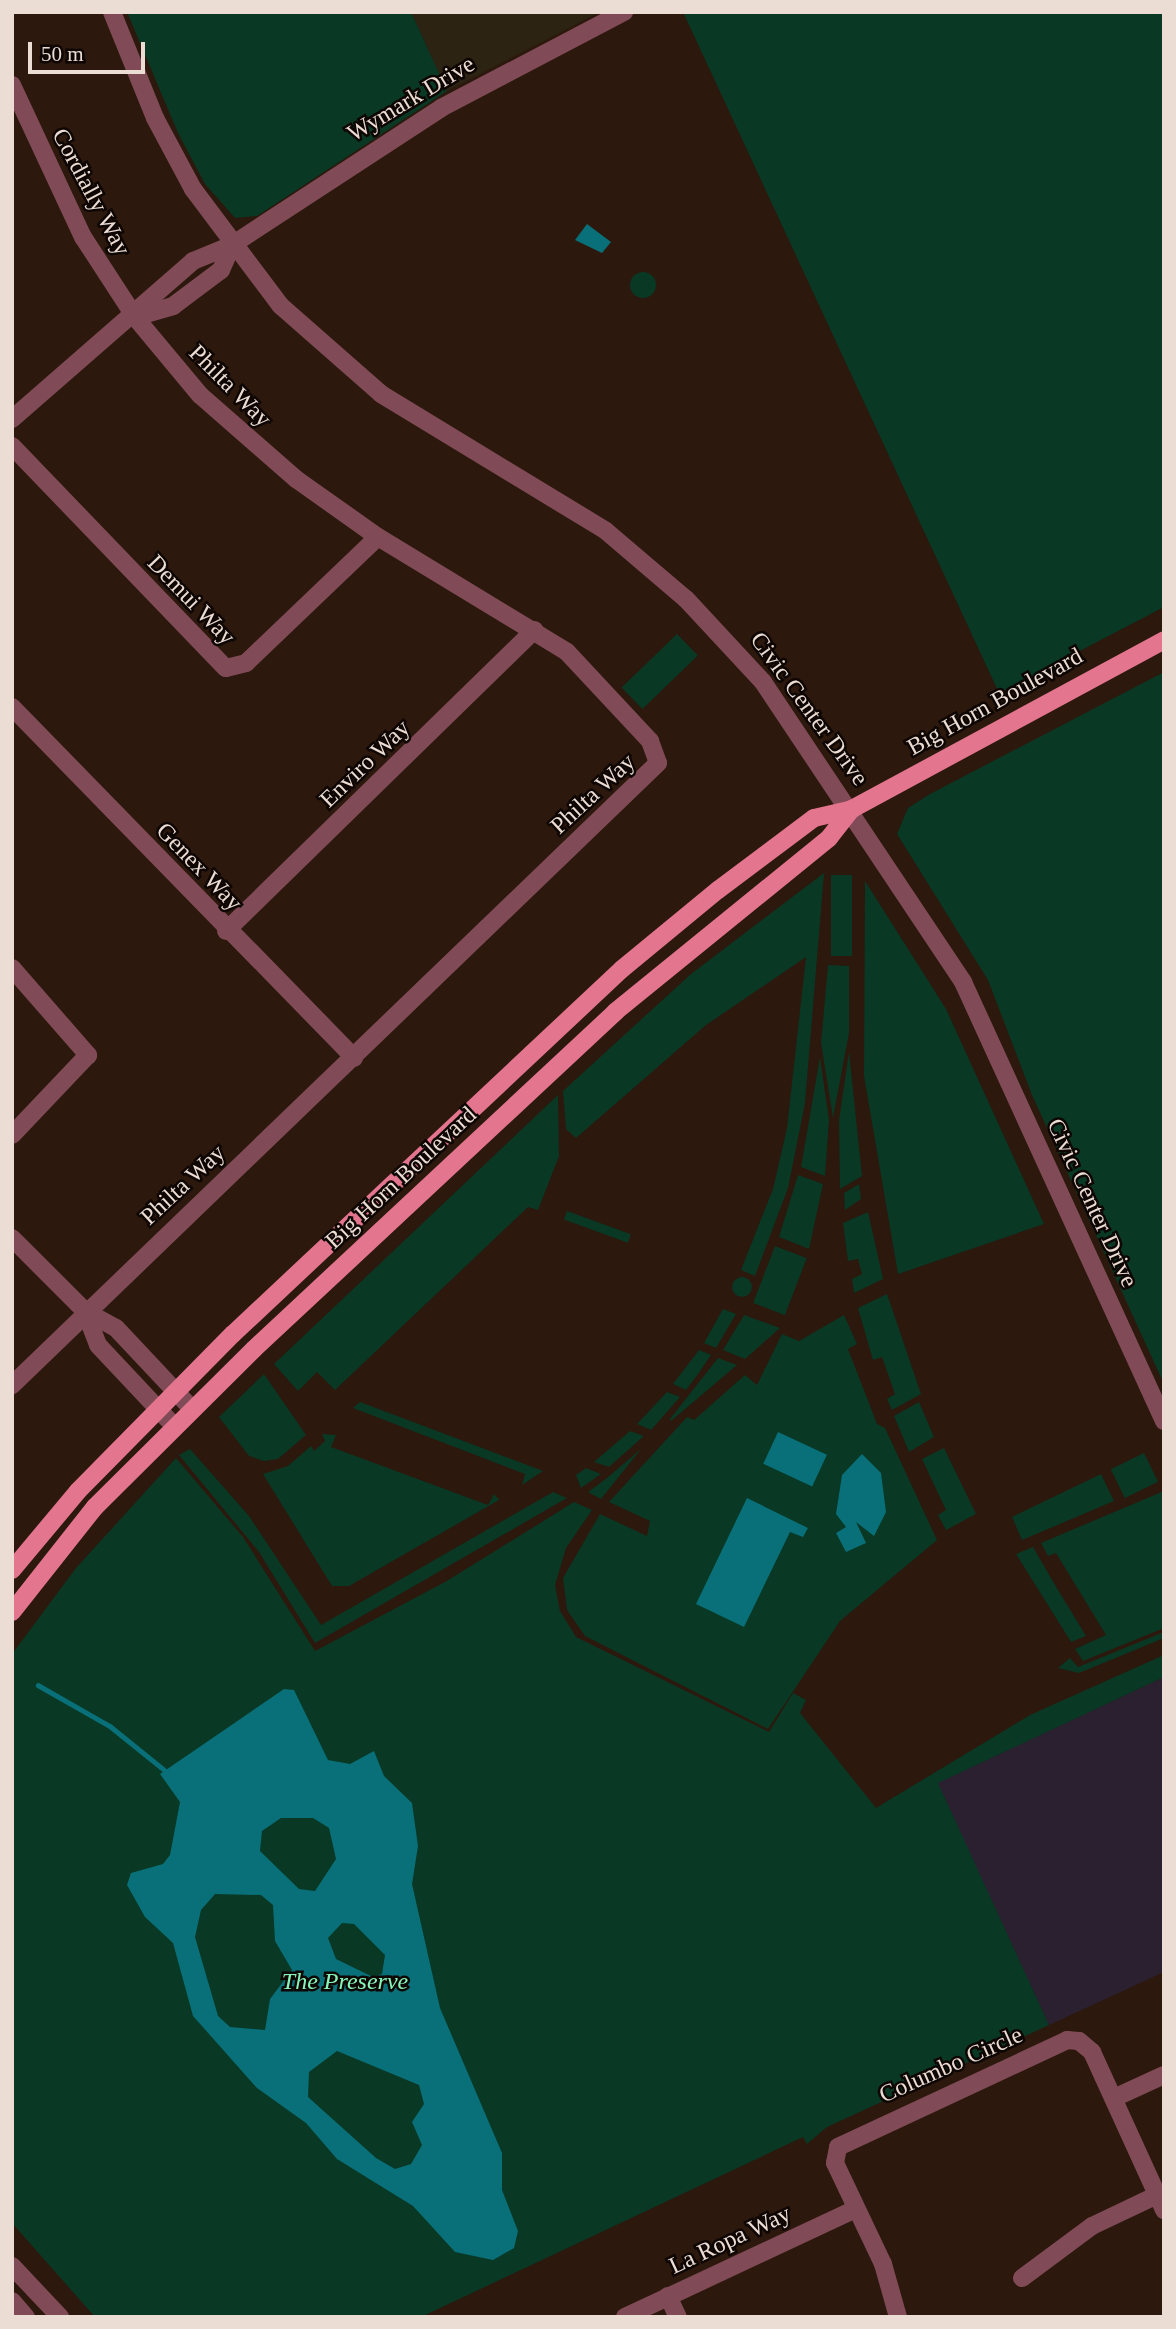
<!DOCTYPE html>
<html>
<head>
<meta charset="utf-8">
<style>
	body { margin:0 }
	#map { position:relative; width:1176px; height:2329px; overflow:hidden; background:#2c180c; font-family:"Times New Roman",serif }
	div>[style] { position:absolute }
	.industrial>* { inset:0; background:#2a202f }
	.medical>* { inset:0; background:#2c2313 }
	.green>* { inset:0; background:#093824; transform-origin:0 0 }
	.round { border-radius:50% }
	.water>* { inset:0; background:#096f78; transform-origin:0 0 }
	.stream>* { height:4.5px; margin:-2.25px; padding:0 2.25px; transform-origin:2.25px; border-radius:2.25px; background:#096f78 }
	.minor>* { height:18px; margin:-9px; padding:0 9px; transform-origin:9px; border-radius:9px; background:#804b56 }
	.major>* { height:18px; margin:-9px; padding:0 9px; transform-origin:9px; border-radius:9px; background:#e4758f }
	span { translate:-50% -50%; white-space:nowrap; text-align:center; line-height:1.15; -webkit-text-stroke:5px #0e0603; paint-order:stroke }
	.street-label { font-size:24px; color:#ebdcd4 }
	.park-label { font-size:24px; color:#86f7bc; font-style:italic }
	.frame { position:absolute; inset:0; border:14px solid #ebdcd4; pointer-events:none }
	.scale { position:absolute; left:28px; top:42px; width:117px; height:32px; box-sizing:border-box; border:4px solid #ebdcd4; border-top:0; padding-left:9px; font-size:21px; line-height:24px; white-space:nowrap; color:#ebdcd4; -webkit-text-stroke:5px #0e0603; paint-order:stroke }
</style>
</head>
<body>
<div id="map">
	<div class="industrial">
		<div style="clip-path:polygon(1164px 1677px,1164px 1972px,1049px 2025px,937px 1783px)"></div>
	</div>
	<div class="medical">
		<div style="clip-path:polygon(411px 12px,600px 12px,447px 91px)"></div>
	</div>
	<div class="green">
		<div style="clip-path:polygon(127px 12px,411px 12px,447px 91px,257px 216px,235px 218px,205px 184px,178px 133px)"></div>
		<div style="clip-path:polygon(683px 12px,1164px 12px,1164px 607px,999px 693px)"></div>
		<div class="round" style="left:630px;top:272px;width:26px;height:26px"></div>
		<div style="left:677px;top:634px;width:30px;height:77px;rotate:46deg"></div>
		<div style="clip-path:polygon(1164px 672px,1164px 1384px,1032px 1095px,988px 980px,897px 834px,908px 808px,930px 794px)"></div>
		<div style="clip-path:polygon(824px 873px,805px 1103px,788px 1188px,755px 1276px,741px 1270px,773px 1189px,787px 1128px,806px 957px,706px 1025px,576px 1138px,566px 1129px,563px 1091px,691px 974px)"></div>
		<div style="left:831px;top:875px;width:21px;height:81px"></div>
		<div style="clip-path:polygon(865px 881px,946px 1009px,1044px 1224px,898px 1274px,864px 1076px)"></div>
		<div style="clip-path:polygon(828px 965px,849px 966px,849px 1033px,833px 1118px,821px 1043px)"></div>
		<div style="clip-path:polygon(849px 1052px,862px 1176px,840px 1189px,839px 1120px)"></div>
		<div style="clip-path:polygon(820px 1057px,829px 1120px,825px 1176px,801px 1167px)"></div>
		<div style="clip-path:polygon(558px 1095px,559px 1156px,538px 1210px,528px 1207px,335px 1390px,317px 1372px,298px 1391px,274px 1364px)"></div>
		<div style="clip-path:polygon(798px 1175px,823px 1184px,809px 1249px,779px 1237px)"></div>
		<div style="clip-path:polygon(859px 1184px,861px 1199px,845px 1210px,844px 1193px)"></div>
		<div style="left:567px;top:1211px;width:68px;height:9px;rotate:20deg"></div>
		<div style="clip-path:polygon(868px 1212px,883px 1279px,854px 1293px,852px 1279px,862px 1274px,858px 1259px,848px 1261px,843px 1223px)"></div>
		<div style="left:775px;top:1246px;width:34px;height:61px;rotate:21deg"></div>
		<div class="round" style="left:732px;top:1277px;width:20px;height:20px"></div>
		<div style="clip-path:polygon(887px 1294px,921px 1394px,892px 1410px,887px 1399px,895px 1394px,882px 1357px,873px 1360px,858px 1308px)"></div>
		<div style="clip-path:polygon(723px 1309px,736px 1314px,716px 1348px,704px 1343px)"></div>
		<div style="clip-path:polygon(744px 1315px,780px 1328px,745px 1359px,723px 1350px)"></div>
		<div style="clip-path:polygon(844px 1315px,857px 1344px,848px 1349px,877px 1424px,885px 1428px,937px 1540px,840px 1621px,768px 1729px,585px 1636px,567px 1610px,563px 1578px,600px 1514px,647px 1536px,650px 1521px,609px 1502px,687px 1417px,694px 1420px,745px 1375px,757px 1385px,782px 1334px,799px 1341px)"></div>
		<div style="clip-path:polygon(699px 1350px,711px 1355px,698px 1374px,686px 1390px,673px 1384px)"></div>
		<div style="clip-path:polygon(718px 1358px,737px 1365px,671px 1421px,670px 1419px)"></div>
		<div style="clip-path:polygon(264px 1374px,306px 1435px,278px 1459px,264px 1461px,249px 1456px,219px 1417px)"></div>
		<div style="clip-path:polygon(667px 1392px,680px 1397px,651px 1430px,637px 1424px)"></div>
		<div style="clip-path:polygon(360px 1402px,543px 1471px,522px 1485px,525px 1474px,353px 1408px)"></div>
		<div style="clip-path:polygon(919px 1402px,934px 1437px,909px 1452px,894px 1416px)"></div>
		<div style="clip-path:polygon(630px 1431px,644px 1436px,609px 1467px,594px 1462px)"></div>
		<div style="clip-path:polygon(322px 1434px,336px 1435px,331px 1447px,488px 1505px,494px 1494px,499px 1500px,349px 1586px,332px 1586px,263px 1474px,288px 1466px,311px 1446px,314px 1451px,325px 1441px)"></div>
		<div style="clip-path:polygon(944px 1448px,976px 1514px,946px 1530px,938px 1515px,946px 1510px,922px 1459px)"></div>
		<div style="clip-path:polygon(190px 1449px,249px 1516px,321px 1625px,553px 1492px,567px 1498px,315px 1643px,259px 1552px,179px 1455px)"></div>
		<div style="clip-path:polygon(641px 1449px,601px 1499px,588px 1492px,607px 1478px)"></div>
		<div style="left:1144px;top:1453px;width:32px;height:37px;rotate:64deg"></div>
		<div style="clip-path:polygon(176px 1458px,243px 1537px,315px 1651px,445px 1582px,574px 1502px,592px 1510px,566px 1548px,555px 1585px,560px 1611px,576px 1637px,769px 1732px,793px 1693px,806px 1700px,800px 1713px,876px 1808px,1030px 1715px,1164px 1655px,1164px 1677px,938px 1783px,1049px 2025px,827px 2127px,807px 2144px,803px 2137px,421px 2317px,95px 2317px,12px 2223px,12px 1654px,76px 1568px)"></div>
		<div style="clip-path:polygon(586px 1468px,601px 1474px,581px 1488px,576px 1475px)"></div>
		<div style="clip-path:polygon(1101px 1474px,1114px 1501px,1022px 1540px,1012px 1517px)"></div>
		<div style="clip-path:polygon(1164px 1491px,1164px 1628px,1083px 1661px,1075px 1649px,1106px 1635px,1056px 1553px,1048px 1556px,1041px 1543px)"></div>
		<div style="clip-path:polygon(1033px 1547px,1055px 1585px,1086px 1636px,1071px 1642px,1016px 1554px)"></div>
		<div style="clip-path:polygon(1164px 1632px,1164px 1638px,1079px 1673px,1058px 1668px,1070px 1658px,1078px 1667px)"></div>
	</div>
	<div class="water">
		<div style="clip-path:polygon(587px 224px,611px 242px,602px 253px,575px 240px)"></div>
		<div style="left:778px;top:1432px;width:54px;height:35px;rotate:25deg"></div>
		<div style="clip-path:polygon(862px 1454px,881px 1473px,886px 1512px,874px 1536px,856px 1522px,866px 1543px,846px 1552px,836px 1533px,846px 1527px,836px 1514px,842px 1475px)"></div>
		<div style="clip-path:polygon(747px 1498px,808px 1528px,803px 1537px,790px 1532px,744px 1627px,696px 1604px)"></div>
		<div style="clip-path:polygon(evenodd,284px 1689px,294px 1690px,328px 1760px,350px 1764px,374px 1751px,384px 1776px,412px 1803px,418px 1846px,412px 1884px,440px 2008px,502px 2153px,502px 2190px,518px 2231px,514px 2248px,493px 2260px,455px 2252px,413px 2206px,337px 2159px,306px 2123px,257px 2088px,193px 2016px,173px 1943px,145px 1917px,127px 1885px,131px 1873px,163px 1864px,170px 1855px,180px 1802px,160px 1774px,284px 1689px,281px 1818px,313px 1818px,329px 1828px,336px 1859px,315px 1891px,299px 1889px,260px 1851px,262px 1831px,281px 1818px,284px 1689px,215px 1894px,261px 1895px,273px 1905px,275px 1941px,292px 1970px,270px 1999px,265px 2030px,230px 2027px,218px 2016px,195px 1937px,201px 1910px,215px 1894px,284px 1689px,342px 1923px,354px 1924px,385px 1955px,382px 1974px,373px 1977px,336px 1959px,328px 1938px,342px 1923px,284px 1689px,337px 2051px,419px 2085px,424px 2104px,412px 2122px,422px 2145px,411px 2164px,395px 2169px,376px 2158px,308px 2097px,309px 2072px,337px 2051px)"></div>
	</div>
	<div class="stream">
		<div style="left:38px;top:1685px;width:83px;rotate:29.7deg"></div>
		<div style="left:110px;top:1726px;width:73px;rotate:38.9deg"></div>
	</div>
	<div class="minor">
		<div style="left:112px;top:12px;width:114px;rotate:67.9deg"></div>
		<div style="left:155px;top:118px;width:81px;rotate:61.8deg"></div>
		<div style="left:193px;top:189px;width:146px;rotate:53.1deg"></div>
		<div style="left:281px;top:306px;width:133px;rotate:41.3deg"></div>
		<div style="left:381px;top:394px;width:263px;rotate:31.3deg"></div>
		<div style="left:606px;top:531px;width:105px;rotate:40.4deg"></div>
		<div style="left:686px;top:599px;width:113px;rotate:47.1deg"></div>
		<div style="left:763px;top:682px;width:361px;rotate:56.3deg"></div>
		<div style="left:963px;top:982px;width:483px;rotate:65.4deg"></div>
		<div style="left:12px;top:85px;width:168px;rotate:65deg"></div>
		<div style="left:83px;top:237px;width:95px;rotate:57deg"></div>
		<div style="left:135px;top:317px;width:102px;rotate:50.2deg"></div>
		<div style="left:200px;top:395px;width:128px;rotate:41.2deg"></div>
		<div style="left:296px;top:479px;width:100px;rotate:35.3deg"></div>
		<div style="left:378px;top:537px;width:221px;rotate:31.3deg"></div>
		<div style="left:567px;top:652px;width:122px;rotate:47deg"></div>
		<div style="left:650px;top:741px;width:23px;rotate:70deg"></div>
		<div style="left:658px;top:763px;width:897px;rotate:136.08deg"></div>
		<div style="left:135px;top:317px;width:40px;rotate:-16deg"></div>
		<div style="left:173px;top:306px;width:60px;rotate:-36.9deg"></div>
		<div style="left:221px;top:270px;width:27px;rotate:-66deg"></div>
		<div style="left:12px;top:419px;width:240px;rotate:-41.1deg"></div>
		<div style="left:193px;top:261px;width:42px;rotate:-22.3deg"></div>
		<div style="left:232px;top:245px;width:250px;rotate:-33.2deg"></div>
		<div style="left:441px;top:108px;width:207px;rotate:-27.7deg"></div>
		<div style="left:12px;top:446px;width:308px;rotate:46.1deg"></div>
		<div style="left:226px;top:668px;width:21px;rotate:-14deg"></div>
		<div style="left:246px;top:663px;width:182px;rotate:-43.7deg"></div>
		<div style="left:12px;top:707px;width:490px;rotate:45.7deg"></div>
		<div style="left:226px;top:931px;width:431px;rotate:-44.3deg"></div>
		<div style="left:12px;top:968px;width:116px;rotate:48.9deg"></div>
		<div style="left:88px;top:1055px;width:110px;rotate:133.5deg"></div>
		<div style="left:12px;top:1238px;width:103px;rotate:45deg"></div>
		<div style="left:85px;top:1311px;width:35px;rotate:29deg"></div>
		<div style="left:116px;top:1328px;width:111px;rotate:46.8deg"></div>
		<div style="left:85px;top:1311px;width:36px;rotate:69deg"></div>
		<div style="left:98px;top:1345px;width:111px;rotate:46.8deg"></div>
		<div style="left:1114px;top:2098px;width:55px;rotate:-24.7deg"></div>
		<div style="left:12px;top:2266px;width:70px;rotate:46.7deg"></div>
		<div style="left:1022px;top:2278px;width:87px;rotate:-36.6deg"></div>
		<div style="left:1092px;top:2226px;width:72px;rotate:-25.5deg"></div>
		<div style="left:668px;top:2296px;width:23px;rotate:65deg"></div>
		<div style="left:12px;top:2301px;width:21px;rotate:49deg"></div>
		<div style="left:625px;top:2317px;width:255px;rotate:-25.1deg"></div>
		<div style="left:898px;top:2317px;width:55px;rotate:-105.8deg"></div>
		<div style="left:883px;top:2264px;width:112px;rotate:-115.4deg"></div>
		<div style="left:835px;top:2163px;width:16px;rotate:-79deg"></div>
		<div style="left:838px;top:2147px;width:253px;rotate:-25deg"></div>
		<div style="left:1067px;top:2040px;width:12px;rotate:5deg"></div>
		<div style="left:1079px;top:2041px;width:17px;rotate:40deg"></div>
		<div style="left:1092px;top:2052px;width:174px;rotate:65.5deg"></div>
	</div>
	<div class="major">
		<div style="left:12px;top:1570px;width:103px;rotate:-50.1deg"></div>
		<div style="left:78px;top:1491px;width:221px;rotate:-45.4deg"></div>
		<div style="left:233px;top:1334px;width:533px;rotate:-43.18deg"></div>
		<div style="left:622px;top:969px;width:124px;rotate:-39.5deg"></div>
		<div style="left:718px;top:890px;width:120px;rotate:-36.9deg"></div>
		<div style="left:814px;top:818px;width:39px;rotate:-13deg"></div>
		<div style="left:852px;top:809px;width:355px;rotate:-28.4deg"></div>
		<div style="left:12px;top:1612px;width:134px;rotate:-51.7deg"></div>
		<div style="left:95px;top:1507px;width:224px;rotate:-44.8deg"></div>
		<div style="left:254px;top:1349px;width:494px;rotate:-43deg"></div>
		<div style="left:615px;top:1012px;width:276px;rotate:-39.1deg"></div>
		<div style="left:829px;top:838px;width:37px;rotate:-52deg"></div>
	</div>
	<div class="street-label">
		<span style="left:411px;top:99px;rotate:-31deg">Wymark Drive</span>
		<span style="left:91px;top:192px;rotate:62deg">Cordially Way</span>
		<span style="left:230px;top:386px;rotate:45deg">Philta Way</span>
		<span style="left:191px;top:600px;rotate:46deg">Demui Way</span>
		<span style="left:995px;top:702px;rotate:-29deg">Big Horn Boulevard</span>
		<span style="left:809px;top:709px;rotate:54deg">Civic Center Drive</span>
		<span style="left:365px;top:764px;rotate:-44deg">Enviro Way</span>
		<span style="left:593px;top:794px;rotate:-43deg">Philta Way</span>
		<span style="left:199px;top:867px;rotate:46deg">Genex Way</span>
		<span style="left:401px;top:1178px;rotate:-43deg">Big Horn Boulevard</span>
		<span style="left:183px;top:1185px;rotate:-43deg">Philta Way</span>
		<span style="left:1092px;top:1203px;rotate:65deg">Civic Center Drive</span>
		<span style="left:951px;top:2065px;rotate:-24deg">Columbo Circle</span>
		<span style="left:730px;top:2240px;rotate:-25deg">La Ropa Way</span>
	</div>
	<div class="park-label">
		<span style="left:345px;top:1982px">The Preserve</span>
	</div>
	<div class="frame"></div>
	<div class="scale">50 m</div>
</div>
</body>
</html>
